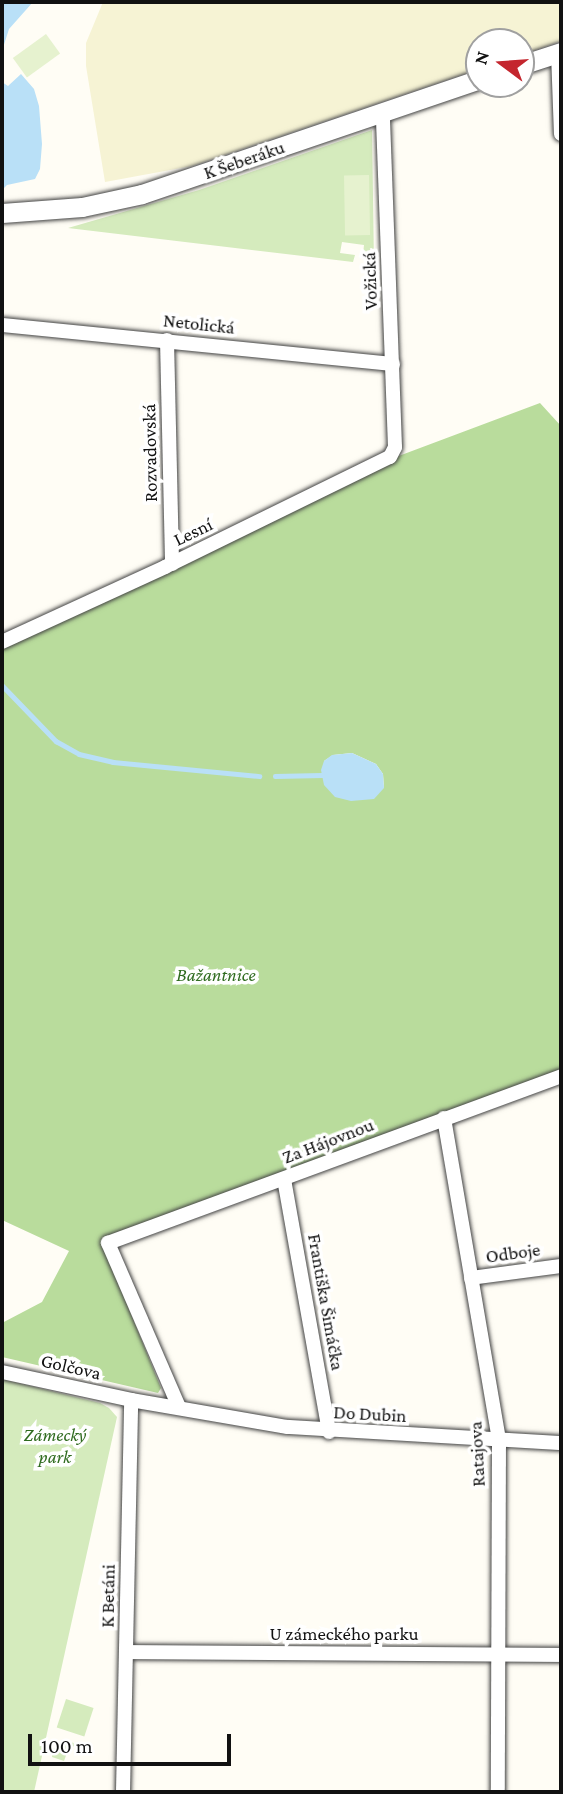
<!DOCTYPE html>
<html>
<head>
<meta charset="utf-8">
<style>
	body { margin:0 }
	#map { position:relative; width:563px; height:1794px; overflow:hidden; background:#fffdf5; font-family:"Crimson Pro",serif }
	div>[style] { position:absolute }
	.farmland>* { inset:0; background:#f6f3d4 }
	.green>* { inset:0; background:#d5ebbd; transform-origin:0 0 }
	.forest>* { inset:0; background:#b9dc9c }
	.pitch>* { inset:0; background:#e6f2cf; transform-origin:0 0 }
	.water>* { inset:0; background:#b9e0f7 }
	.stream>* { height:4.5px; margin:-2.25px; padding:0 2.25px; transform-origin:2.25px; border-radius:2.25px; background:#b9e0f7 }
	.roads { filter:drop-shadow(0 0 2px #444) drop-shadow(0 0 2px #444) }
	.minor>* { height:14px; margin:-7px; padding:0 7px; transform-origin:7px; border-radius:7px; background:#fff }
	.tertiary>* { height:19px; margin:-9.5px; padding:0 9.5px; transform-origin:9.5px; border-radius:9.5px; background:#fff }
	span { translate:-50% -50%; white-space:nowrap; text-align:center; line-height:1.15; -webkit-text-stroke:7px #fff; paint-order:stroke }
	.street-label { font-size:19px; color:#111 }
	.park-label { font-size:19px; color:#2f6b1f; font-style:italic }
	.frame { position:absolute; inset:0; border:4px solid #111; pointer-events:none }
	.north { position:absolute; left:465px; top:28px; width:70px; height:70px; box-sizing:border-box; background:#fff; border:2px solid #a0a0a0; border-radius:50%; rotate:286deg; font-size:19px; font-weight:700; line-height:28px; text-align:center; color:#111 }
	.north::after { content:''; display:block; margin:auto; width:24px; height:32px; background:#c4262e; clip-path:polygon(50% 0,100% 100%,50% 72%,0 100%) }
	.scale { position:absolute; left:28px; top:1734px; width:203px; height:32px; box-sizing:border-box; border:4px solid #111; border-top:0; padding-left:9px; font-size:21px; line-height:24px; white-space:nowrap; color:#111; -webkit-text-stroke:5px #fff; paint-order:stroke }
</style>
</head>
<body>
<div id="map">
	<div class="farmland">
		<div style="clip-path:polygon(103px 2px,561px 2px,561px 41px,521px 55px,521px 42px,479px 42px,479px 69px,192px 166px,105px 182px,86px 66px,86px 43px)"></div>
	</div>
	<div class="green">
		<div style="clip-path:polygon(372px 130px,374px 264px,363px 255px,364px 245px,342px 242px,340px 253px,355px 255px,353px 262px,68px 228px,199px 190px)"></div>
		<div style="clip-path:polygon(2px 1379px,100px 1403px,109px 1408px,117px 1417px,34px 1792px,2px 1792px)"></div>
		<div style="left:66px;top:1699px;width:29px;height:30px;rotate:18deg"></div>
		<div style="clip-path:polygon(67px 1741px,77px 1744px,68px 1750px,64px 1761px,52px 1757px,53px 1748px,61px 1749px)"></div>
	</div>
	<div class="forest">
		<div style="clip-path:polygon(evenodd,540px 403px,561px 426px,561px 1076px,103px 1245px,161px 1388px,158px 1393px,2px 1357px,2px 1323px,42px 1302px,69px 1251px,2px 1220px,2px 642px,388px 460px,540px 403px,352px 753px,376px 764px,383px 774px,384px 788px,324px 761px,333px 755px,352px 753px)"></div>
	</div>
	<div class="pitch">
		<div style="left:46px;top:34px;width:24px;height:41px;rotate:54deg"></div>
		<div style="left:369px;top:175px;width:60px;height:25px;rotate:89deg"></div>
	</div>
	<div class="water">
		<div style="clip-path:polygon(2px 2px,33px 2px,9px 29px,2px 51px)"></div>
		<div style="clip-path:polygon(21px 74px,34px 89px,39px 106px,42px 144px,40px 169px,35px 179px,7px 185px,2px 190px,2px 82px,8px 86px)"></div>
		<div style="clip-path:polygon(352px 753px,376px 764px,383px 774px,384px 788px,374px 799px,351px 801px,335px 797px,324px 785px,321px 770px,324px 761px,332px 755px)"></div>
	</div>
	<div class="stream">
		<div style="left:2px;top:685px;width:78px;rotate:46deg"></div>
		<div style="left:56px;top:741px;width:26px;rotate:29deg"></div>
		<div style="left:79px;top:754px;width:35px;rotate:13deg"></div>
		<div style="left:113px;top:762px;width:147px;rotate:5.5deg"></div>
		<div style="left:275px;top:776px;width:47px;rotate:-1.2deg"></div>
	</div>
	<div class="roads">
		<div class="minor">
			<div style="left:558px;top:53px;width:81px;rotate:87.9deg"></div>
			<div style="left:2px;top:325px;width:393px;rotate:5.7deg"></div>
			<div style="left:167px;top:340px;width:224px;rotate:88.7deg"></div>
			<div style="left:2px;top:642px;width:179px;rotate:-24.7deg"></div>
			<div style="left:165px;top:567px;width:250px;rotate:-26.1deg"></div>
			<div style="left:390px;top:457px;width:11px;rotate:-63deg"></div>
			<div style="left:395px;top:447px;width:334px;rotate:-92.1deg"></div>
			<div style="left:444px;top:1118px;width:327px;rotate:80.3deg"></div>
			<div style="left:499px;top:1440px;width:352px;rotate:90.2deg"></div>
			<div style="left:284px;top:1179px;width:257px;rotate:79.9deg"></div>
			<div style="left:471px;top:1278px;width:91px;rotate:-7.6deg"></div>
			<div style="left:2px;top:1372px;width:132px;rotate:12.2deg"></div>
			<div style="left:131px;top:1400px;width:159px;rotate:9.8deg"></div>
			<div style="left:288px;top:1427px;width:273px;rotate:3.4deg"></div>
			<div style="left:179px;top:1407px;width:179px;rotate:-113.4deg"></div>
			<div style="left:108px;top:1243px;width:483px;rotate:-20.2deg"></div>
			<div style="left:126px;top:1652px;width:435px;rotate:0.4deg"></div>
			<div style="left:123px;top:1792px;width:392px;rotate:-88.8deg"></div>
		</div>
		<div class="tertiary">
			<div style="left:521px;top:65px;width:42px;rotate:-18deg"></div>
			<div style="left:2px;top:213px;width:80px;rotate:-4.3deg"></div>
			<div style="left:82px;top:207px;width:61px;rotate:-12.2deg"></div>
			<div style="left:142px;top:194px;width:356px;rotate:-18.8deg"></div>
		</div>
	</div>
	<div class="street-label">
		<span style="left:244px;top:160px;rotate:-19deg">K Šeberáku</span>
		<span style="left:370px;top:281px;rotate:-92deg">Vožická</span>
		<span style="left:199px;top:324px;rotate:6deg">Netolická</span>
		<span style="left:150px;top:453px;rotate:-91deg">Rozvadovská</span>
		<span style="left:193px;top:532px;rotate:-26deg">Lesní</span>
		<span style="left:328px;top:1141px;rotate:-21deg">Za Hájovnou</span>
		<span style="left:513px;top:1253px;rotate:-8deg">Odboje</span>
		<span style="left:326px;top:1302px;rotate:80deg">Františka Šimáčka</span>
		<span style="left:71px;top:1367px;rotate:13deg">Golčova</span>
		<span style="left:370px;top:1414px;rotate:3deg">Do Dubin</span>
		<span style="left:477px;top:1454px;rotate:-93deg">Ratajova</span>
		<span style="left:108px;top:1596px;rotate:-89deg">K Betáni</span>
		<span style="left:344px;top:1634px">U zámeckého parku</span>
	</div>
	<div class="park-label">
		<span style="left:216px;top:975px">Bažantnice</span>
		<span style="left:55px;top:1446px">Zámecký<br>park</span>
	</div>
	<div class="frame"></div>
	<div class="north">N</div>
	<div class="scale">100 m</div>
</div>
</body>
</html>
